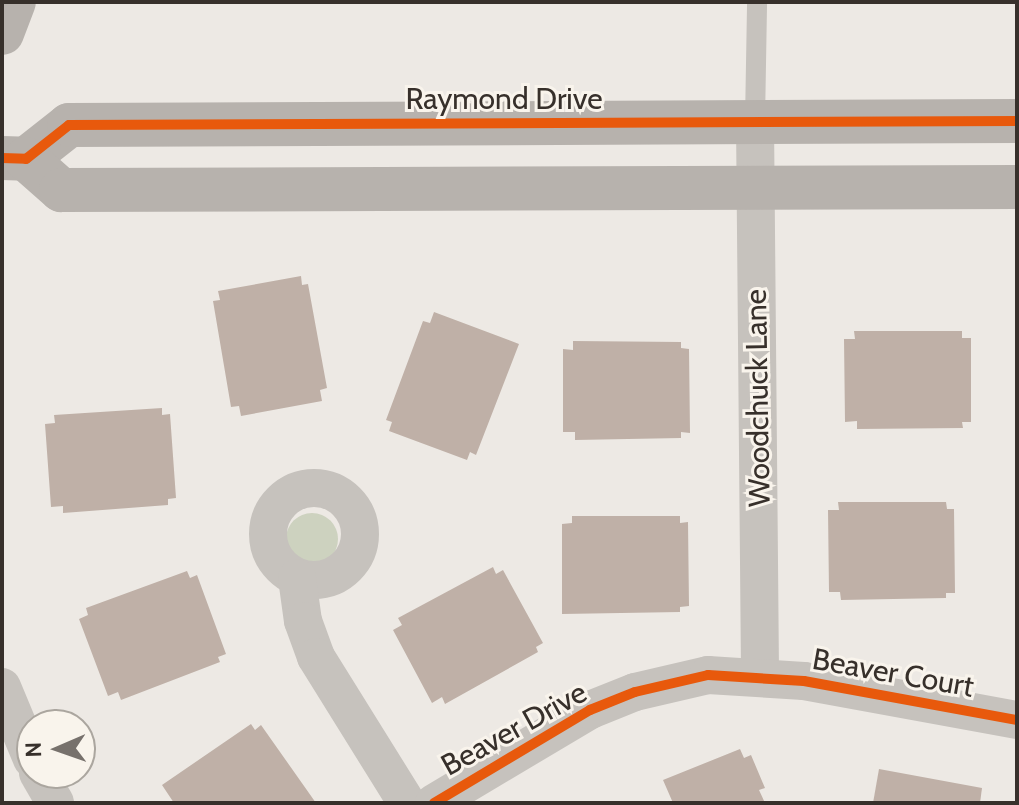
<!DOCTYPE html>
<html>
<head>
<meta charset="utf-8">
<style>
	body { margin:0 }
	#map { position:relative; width:1019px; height:805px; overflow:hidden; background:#ede9e4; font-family:Cabin,sans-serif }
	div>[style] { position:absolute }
	.green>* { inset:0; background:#cdd2bf }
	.round { border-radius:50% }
	.building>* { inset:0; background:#bfb0a7 }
	.lane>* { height:20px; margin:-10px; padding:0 10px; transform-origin:10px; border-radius:10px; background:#c6c2bd }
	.street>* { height:38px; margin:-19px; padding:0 19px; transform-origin:19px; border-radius:19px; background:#c6c2bd }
	.street>.ring { margin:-19px; padding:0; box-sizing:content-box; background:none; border:38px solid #c6c2bd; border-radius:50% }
	.secondary>* { height:44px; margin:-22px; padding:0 22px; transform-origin:22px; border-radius:22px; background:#b7b2ad }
	.cycleway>* { height:10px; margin:-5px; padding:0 5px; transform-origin:5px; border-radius:5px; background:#e8590c }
	span { translate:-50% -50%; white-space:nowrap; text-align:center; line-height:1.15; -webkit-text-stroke:6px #f9f4ec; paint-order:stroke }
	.street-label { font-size:30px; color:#37302b }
	.frame { position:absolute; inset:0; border:4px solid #37302b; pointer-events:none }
	.north { position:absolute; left:16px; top:709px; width:80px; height:80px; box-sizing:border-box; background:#f9f4ec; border:2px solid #aba69f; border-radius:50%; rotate:268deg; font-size:22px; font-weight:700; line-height:32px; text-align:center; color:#37302b }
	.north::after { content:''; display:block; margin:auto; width:28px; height:36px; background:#77716c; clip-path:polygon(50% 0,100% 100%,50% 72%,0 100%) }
</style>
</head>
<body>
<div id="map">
	<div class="green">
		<div class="round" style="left:286px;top:513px;width:52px;height:52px"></div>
	</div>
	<div class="building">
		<div style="clip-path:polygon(301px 276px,302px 285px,308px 284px,327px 388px,320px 390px,322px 401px,241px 416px,239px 406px,231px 407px,213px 301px,220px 300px,218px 291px)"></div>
		<div style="clip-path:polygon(434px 312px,519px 344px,476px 455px,470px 452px,467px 460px,389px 431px,392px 422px,386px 420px,423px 321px,430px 323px)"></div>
		<div style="clip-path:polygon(854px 331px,962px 331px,962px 338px,971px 338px,971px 422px,962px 422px,963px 428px,857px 429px,857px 421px,845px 422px,844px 339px,855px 339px)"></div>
		<div style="clip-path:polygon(573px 341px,681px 342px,681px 348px,689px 349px,690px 433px,681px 432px,681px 438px,575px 440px,575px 432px,563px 432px,563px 349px,573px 350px)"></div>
		<div style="clip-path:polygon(162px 408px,162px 415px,170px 414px,176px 498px,168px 499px,168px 505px,63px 513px,63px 506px,51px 507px,45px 424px,55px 423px,54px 415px)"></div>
		<div style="clip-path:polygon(838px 502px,946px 502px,947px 509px,954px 509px,955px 593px,946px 593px,946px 598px,841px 600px,840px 592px,829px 592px,828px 510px,839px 510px)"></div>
		<div style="clip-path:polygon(572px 516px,680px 516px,680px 523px,688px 522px,689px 606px,680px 607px,680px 612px,562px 614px,562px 524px,572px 523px)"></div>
		<div style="clip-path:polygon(493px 567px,496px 574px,503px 570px,543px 643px,536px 647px,538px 652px,445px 704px,442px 697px,432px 703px,393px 630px,402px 625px,398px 618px)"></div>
		<div style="clip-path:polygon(187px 571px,190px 578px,197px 575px,226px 654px,218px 657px,220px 662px,121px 700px,118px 692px,108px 696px,79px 619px,88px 615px,86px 608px)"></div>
		<div style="clip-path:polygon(251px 724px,255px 730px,261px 725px,316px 803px,174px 803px,162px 785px)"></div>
		<div style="clip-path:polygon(740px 749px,744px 758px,751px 755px,765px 788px,759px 790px,765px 803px,673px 803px,663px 780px)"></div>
		<div style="clip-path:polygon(879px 769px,982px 788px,980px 803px,873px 803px)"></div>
	</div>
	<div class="lane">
		<div style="left:755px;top:121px;width:119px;rotate:-89deg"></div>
	</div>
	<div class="street">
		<div style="left:755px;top:121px;width:554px;rotate:89.48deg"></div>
		<div class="ring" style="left:268px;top:488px;width:54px;height:54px"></div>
		<div style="left:297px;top:578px;width:43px;rotate:82.1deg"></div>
		<div style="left:303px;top:621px;width:38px;rotate:70deg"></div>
		<div style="left:316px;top:657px;width:172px;rotate:58.1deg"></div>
		<div style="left:2px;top:687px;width:78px;rotate:67.4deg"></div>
		<div style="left:38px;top:773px;width:34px;rotate:60deg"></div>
		<div style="left:434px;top:803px;width:182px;rotate:-30.8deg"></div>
		<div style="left:590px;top:710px;width:48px;rotate:-21.8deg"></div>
		<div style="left:635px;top:692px;width:75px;rotate:-13.1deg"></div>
		<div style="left:708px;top:675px;width:96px;rotate:3.6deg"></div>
		<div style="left:804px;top:681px;width:217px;rotate:10.4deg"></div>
	</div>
	<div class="secondary">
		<div style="left:2px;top:33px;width:33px;rotate:-69deg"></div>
		<div style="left:2px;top:158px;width:24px;rotate:2deg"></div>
		<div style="left:26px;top:159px;width:55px;rotate:-38.3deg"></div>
		<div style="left:69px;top:125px;width:948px;rotate:-0.24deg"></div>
		<div style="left:26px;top:159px;width:47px;rotate:41.5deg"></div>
		<div style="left:61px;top:190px;width:956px;rotate:-0.18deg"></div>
	</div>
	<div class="cycleway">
		<div style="left:2px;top:158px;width:24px;rotate:2deg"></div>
		<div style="left:26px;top:159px;width:55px;rotate:-38.3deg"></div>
		<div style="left:69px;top:125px;width:948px;rotate:-0.24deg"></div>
		<div style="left:434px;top:803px;width:182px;rotate:-30.8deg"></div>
		<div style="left:590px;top:710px;width:48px;rotate:-21.8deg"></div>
		<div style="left:635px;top:692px;width:75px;rotate:-13.1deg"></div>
		<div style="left:708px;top:675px;width:96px;rotate:3.6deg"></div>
		<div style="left:804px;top:681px;width:217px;rotate:10.4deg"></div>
	</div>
	<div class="street-label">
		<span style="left:504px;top:99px">Raymond Drive</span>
		<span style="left:758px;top:398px;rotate:-91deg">Woodchuck Lane</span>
		<span style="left:893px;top:673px;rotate:10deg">Beaver Court</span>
		<span style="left:514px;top:729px;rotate:-29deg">Beaver Drive</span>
	</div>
	<div class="frame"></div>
	<div class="north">N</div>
</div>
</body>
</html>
